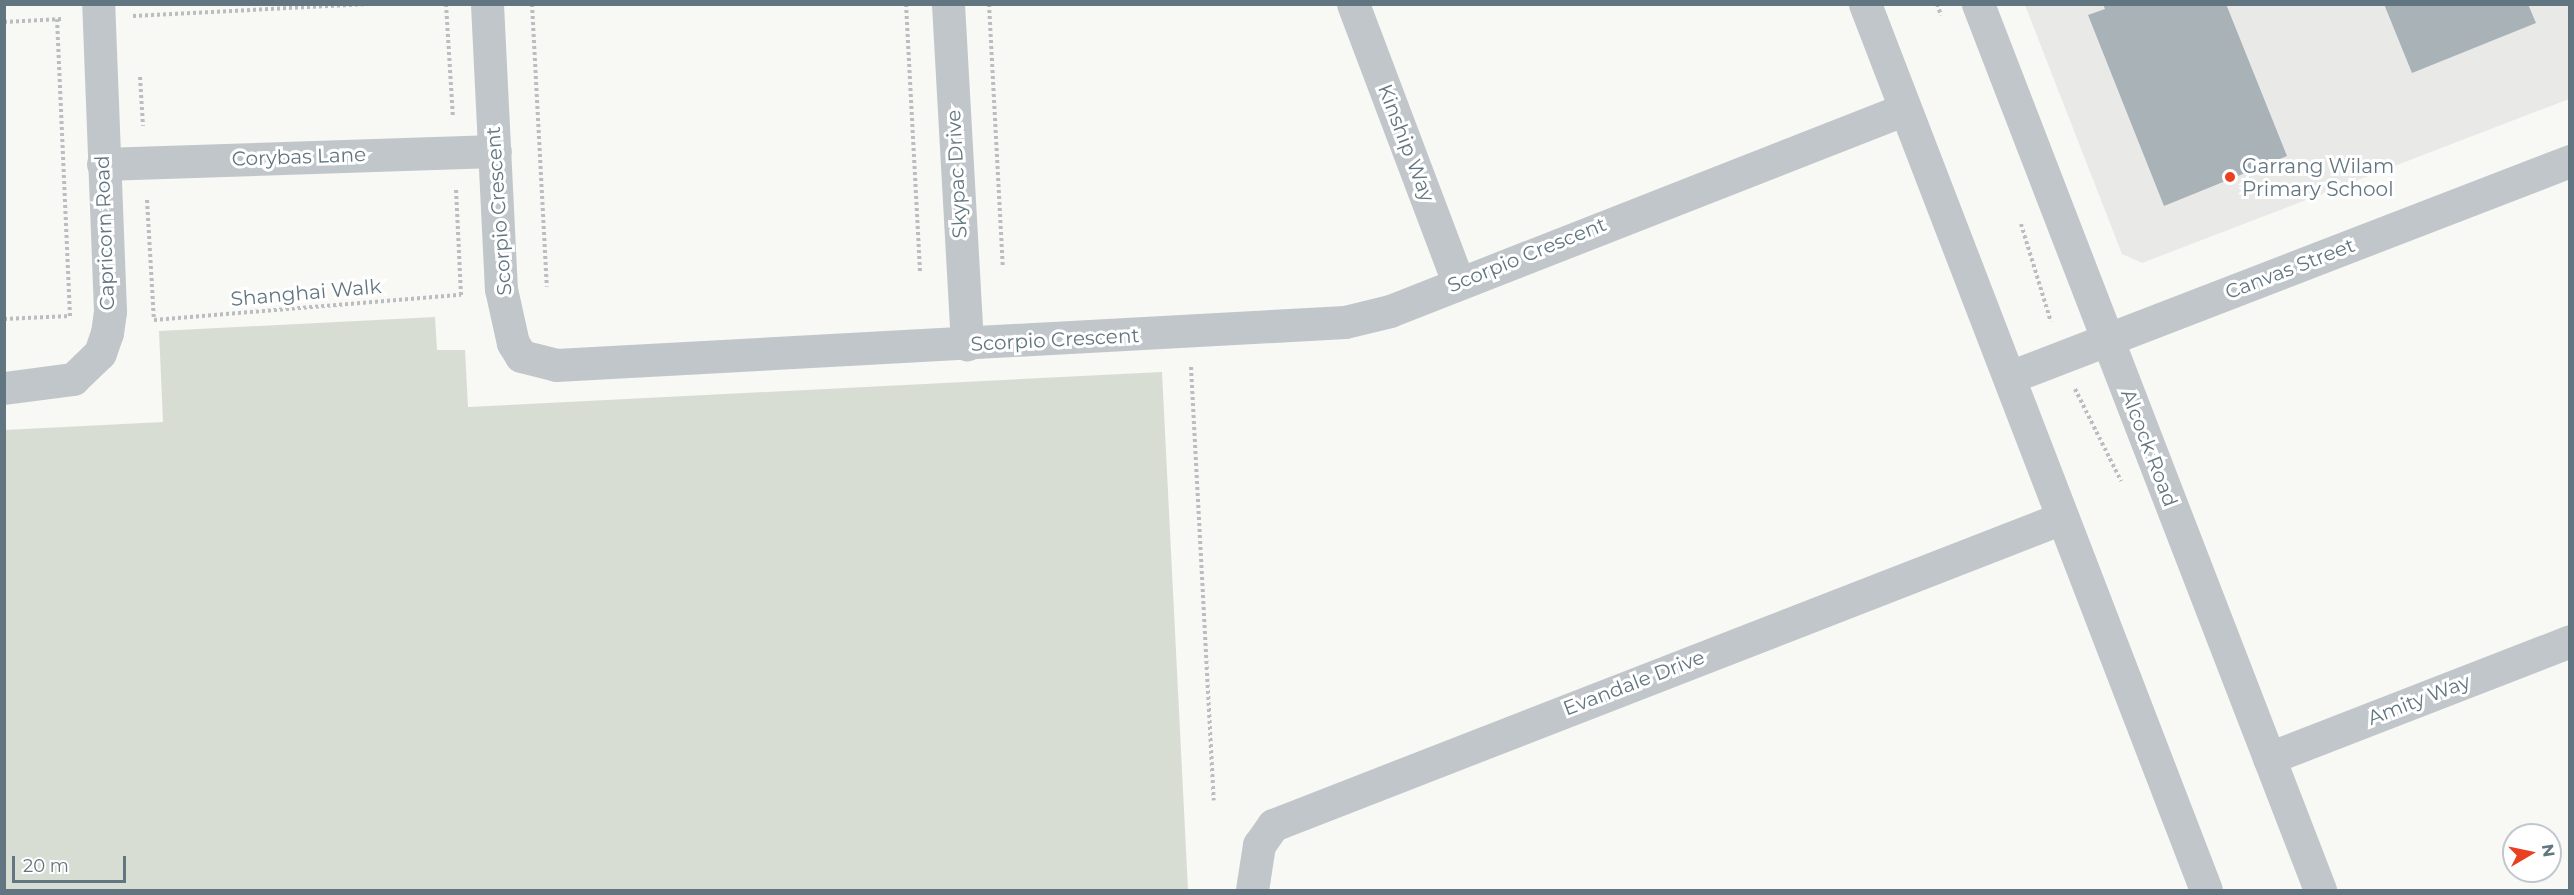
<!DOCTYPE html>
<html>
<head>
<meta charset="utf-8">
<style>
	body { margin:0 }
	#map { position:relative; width:2574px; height:895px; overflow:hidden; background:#f8f8f5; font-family:Montserrat,sans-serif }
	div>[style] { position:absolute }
	.built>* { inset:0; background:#e9e9e8 }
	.green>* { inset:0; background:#d8ddd4 }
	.building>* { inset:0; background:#a8b2b7 }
	.path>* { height:4px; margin-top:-2px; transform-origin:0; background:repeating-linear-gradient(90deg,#babec0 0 3px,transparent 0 6px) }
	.minor>* { height:33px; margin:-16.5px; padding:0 16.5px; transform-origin:16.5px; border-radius:16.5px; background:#c0c6c9 }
	.dots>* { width:16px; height:16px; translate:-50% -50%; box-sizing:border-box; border:3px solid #fff; border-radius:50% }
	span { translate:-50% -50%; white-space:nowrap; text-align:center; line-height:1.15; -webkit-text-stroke:6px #fff; paint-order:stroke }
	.street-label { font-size:20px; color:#627681 }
	.poi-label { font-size:20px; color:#627681 }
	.left { translate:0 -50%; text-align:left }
	.frame { position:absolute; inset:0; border:6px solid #627681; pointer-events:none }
	.north { position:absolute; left:2502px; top:823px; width:60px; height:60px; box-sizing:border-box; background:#fff; border:2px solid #c0c8cd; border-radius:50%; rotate:81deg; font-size:16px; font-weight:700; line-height:24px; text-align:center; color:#627681 }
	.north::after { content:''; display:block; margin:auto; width:21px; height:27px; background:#ea4022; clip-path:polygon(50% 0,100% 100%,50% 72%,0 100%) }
	.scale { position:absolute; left:12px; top:856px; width:114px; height:27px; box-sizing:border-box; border:3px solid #627681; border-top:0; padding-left:8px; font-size:18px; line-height:21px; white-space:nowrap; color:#627681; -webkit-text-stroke:4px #fff; paint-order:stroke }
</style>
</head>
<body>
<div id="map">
	<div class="built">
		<div style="clip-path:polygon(2025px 5px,2569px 5px,2569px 99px,2142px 263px,2122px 254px)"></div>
	</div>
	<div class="green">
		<div style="clip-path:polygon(435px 317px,437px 350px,465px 350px,468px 407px,1162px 372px,1188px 890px,5px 890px,5px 430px,163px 422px,159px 331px)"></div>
	</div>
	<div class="building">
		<div style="clip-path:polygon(2103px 4px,2226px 4px,2287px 156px,2164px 206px,2088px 15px,2105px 9px)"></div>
		<div style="clip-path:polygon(2384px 4px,2528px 4px,2536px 23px,2412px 73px)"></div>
	</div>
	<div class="path">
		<div style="left:446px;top:4px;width:114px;rotate:86.5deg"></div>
		<div style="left:532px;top:4px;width:283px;rotate:87deg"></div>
		<div style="left:906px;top:4px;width:269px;rotate:87deg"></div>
		<div style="left:989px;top:4px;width:264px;rotate:87deg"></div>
		<div style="left:1937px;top:4px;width:12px;rotate:70deg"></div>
		<div style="left:133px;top:16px;width:236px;rotate:-2.9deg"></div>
		<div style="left:4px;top:22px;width:58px;rotate:-3deg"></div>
		<div style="left:140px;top:77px;width:49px;rotate:86.5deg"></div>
		<div style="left:147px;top:200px;width:120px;rotate:86.7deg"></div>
		<div style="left:154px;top:320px;width:308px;rotate:-4.7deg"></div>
		<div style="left:461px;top:295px;width:107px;rotate:-92.7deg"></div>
		<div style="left:2021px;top:224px;width:102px;rotate:73deg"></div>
		<div style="left:4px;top:319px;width:66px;rotate:-2.6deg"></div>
		<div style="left:70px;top:316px;width:297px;rotate:-92.5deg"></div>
		<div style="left:1191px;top:367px;width:434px;rotate:87deg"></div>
		<div style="left:2075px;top:389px;width:103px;rotate:63.4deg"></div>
	</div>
	<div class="minor">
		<div style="left:487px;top:4px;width:285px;rotate:87.2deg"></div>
		<div style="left:501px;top:289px;width:55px;rotate:77.5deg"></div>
		<div style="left:513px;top:343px;width:15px;rotate:58deg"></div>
		<div style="left:521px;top:356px;width:36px;rotate:14deg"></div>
		<div style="left:556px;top:365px;width:790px;rotate:-3.12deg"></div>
		<div style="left:1345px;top:322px;width:46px;rotate:-13.7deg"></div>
		<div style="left:1390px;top:311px;width:553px;rotate:-21.42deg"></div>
		<div style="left:948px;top:4px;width:341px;rotate:86.8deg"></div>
		<div style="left:1353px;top:4px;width:297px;rotate:69.3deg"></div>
		<div style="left:1865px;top:4px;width:949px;rotate:68.95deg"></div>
		<div style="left:1978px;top:4px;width:950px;rotate:68.89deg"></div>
		<div style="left:103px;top:164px;width:392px;rotate:-1.9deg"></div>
		<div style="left:2010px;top:377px;width:600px;rotate:-21.09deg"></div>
		<div style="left:4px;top:388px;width:70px;rotate:-7.4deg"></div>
		<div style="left:73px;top:379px;width:37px;rotate:-44deg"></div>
		<div style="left:100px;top:353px;width:21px;rotate:-71deg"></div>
		<div style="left:107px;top:333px;width:22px;rotate:-82deg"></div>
		<div style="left:110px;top:311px;width:307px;rotate:-92.2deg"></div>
		<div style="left:2269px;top:758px;width:323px;rotate:-21.2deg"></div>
		<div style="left:1252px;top:890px;width:46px;rotate:-81.2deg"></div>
		<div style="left:1259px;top:845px;width:24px;rotate:-55deg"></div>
		<div style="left:1273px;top:825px;width:847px;rotate:-21.26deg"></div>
	</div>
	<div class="dots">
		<div style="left:2230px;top:177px;background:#ea4022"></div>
	</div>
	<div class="street-label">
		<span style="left:1406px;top:143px;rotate:69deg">Kinship Way</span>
		<span style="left:299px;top:157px;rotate:-2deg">Corybas Lane</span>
		<span style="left:957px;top:174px;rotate:-93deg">Skypac Drive</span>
		<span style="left:499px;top:211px;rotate:-94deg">Scorpio Crescent</span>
		<span style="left:105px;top:233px;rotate:-92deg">Capricorn Road</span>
		<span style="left:1527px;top:255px;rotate:-22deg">Scorpio Crescent</span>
		<span style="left:2290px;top:269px;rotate:-21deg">Canvas Street</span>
		<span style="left:306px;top:293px;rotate:-5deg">Shanghai Walk</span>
		<span style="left:1055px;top:340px;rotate:-3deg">Scorpio Crescent</span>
		<span style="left:2149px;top:448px;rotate:69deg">Alcock Road</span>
		<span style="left:1634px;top:683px;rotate:-21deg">Evandale Drive</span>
		<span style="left:2419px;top:700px;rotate:-21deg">Amity Way</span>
	</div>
	<div class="poi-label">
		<span class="left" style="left:2242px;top:178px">Garrang Wilam<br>Primary School</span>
	</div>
	<div class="frame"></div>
	<div class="north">N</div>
	<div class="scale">20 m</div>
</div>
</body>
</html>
